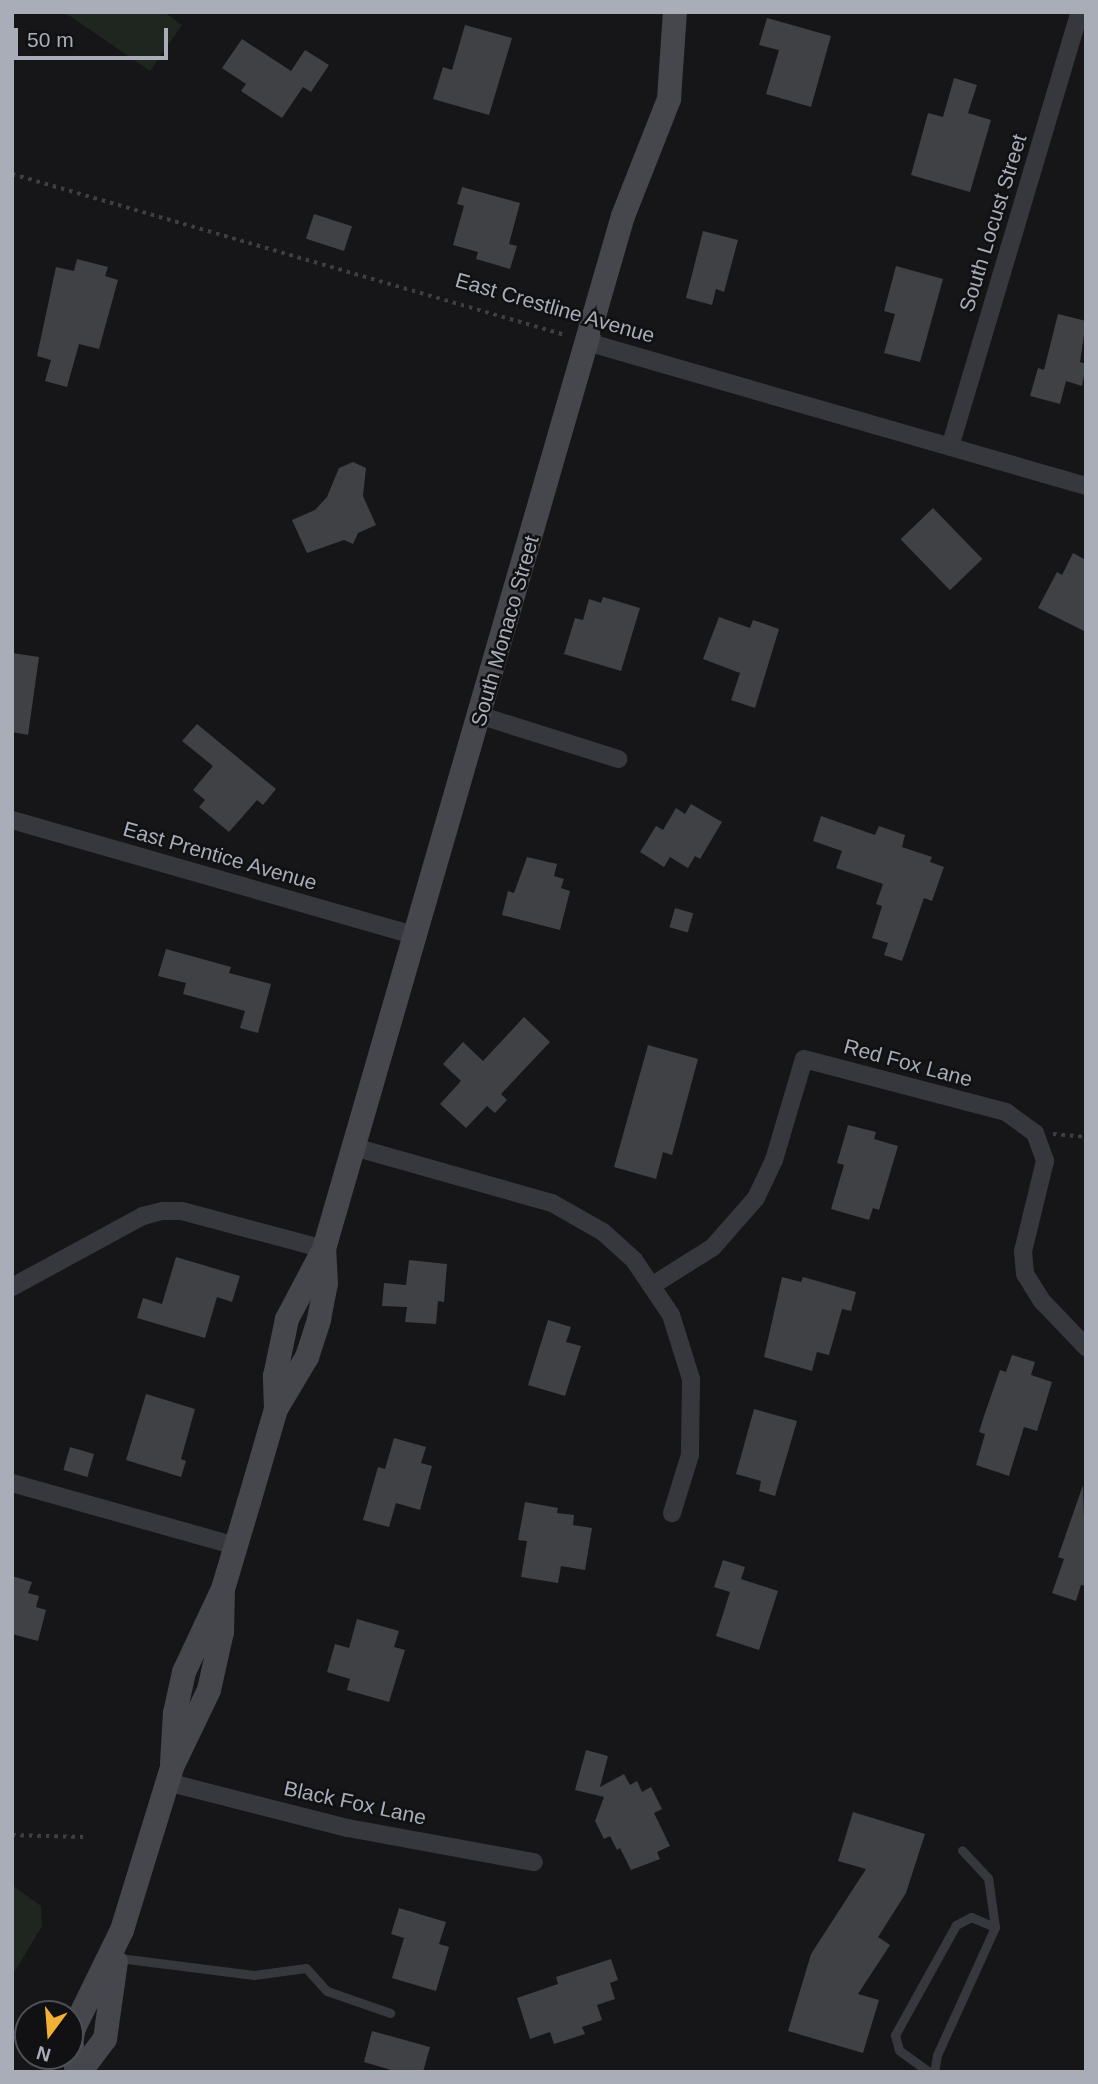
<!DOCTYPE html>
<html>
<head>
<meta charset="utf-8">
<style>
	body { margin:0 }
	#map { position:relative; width:1098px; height:2084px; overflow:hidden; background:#161618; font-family:Arial,sans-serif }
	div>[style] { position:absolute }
	.green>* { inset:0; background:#1e261f }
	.building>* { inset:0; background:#404145; transform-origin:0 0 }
	.path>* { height:3.5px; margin-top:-1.75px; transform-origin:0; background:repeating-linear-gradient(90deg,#3d3f44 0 3.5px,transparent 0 8.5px) }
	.lane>* { height:9px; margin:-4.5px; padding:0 4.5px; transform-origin:4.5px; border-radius:4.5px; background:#37383d }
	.street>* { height:18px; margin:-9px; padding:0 9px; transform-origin:9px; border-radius:9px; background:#37383d }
	.secondary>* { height:24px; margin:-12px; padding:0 12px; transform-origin:12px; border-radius:12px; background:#45474d }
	span { translate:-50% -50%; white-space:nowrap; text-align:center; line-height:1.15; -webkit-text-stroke:5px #111113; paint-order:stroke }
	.street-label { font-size:21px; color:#a8adb8 }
	.frame { position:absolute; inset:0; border:14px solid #a8adb8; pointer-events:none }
	.north { position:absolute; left:14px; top:2000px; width:70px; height:70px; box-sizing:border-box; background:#111113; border:2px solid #4d4f55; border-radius:50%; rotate:196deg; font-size:19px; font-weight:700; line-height:28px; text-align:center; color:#a8adb8 }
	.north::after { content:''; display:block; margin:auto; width:24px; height:32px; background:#f2b134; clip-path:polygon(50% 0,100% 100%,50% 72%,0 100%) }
	.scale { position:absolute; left:14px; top:28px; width:154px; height:32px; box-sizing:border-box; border:4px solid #a8adb8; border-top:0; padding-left:9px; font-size:21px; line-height:24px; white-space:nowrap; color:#a8adb8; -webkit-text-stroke:5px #111113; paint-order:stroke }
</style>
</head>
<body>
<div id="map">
	<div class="green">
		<div style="clip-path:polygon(64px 12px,164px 12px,182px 25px,150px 71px)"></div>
		<div style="clip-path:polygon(12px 1885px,41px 1906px,42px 1926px,12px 1976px)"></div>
	</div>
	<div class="building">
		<div style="clip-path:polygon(767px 18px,831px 36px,811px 107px,766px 94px,779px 50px,759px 45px)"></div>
		<div style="clip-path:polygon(465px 25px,512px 38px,489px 115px,433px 99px,443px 67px,452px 70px)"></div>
		<div style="clip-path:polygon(242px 39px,291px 71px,305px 50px,329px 65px,311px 92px,303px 87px,282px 118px,241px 91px,246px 84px,222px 68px)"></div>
		<div style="clip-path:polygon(954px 78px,977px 85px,968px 113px,991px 120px,970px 192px,911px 175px,928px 113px,943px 117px)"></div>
		<div style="clip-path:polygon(462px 187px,520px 203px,509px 244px,517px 246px,510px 269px,476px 259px,478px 252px,453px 245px,464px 206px,457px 204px)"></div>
		<div style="left:314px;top:214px;width:40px;height:26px;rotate:18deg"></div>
		<div style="clip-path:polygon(703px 231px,738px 240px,724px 292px,716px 289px,712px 305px,686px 298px)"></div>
		<div style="clip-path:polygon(77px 259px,108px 267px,105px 276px,118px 280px,99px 349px,79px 344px,67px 387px,45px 381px,51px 360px,37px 356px,56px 267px,74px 271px)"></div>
		<div style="clip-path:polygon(896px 266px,943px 279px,920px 362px,884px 353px,895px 314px,884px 311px)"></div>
		<div style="clip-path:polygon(1058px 314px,1086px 321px,1080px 362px,1086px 364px,1082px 386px,1066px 381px,1060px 404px,1030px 396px,1038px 368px,1044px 370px)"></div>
		<div style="clip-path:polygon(353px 462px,366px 468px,363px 496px,376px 525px,358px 533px,353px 544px,344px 540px,307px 553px,292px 520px,315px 510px,327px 497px,339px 468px)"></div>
		<div style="left:933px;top:508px;width:71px;height:45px;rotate:46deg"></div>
		<div style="clip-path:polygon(1073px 553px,1086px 560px,1086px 632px,1038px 608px,1057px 572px,1062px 575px)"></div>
		<div style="clip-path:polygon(603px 597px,640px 608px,621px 671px,564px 654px,575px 618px,583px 620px,589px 599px,601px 603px)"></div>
		<div style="clip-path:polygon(719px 617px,750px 628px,753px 620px,779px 629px,755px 708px,731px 700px,740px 673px,703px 659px)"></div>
		<div style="clip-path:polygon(12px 653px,39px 657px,28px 735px,12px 732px)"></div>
		<div style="clip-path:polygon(197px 724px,276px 789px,263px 805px,257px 800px,229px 832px,199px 807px,205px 800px,193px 790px,213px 766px,182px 741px)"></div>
		<div style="clip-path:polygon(691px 804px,722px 822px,700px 859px,695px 856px,688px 868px,670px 857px,664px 867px,640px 852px,656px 826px,663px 830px,676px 808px,685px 814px)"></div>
		<div style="clip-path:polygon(821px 816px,875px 835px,879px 826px,905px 835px,902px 847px,932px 857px,930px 862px,944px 867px,932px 901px,924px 898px,902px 961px,884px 955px,888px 943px,872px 938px,882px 906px,876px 904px,883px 884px,836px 868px,842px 851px,813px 841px)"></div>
		<div style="clip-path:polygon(527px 857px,557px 864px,554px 876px,564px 879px,561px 888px,570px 891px,560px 930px,502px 915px,508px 891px,514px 893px)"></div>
		<div style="left:675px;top:908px;width:19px;height:20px;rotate:16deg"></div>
		<div style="clip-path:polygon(166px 949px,231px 967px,229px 973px,271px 984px,258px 1033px,240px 1028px,245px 1011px,183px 994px,186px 983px,158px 976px)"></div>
		<div style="clip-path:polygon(524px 1017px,550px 1042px,501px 1094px,507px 1100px,495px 1113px,487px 1106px,466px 1128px,440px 1104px,461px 1081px,443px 1064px,463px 1042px,483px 1061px)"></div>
		<div style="clip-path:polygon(648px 1045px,698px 1059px,672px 1155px,663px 1152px,656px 1179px,614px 1167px)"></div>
		<div style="clip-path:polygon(848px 1125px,876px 1132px,874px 1139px,898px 1146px,879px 1210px,873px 1208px,869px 1220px,831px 1209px,844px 1165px,837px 1163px)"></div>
		<div style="clip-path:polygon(176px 1257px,240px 1276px,232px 1302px,217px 1297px,205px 1338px,137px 1318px,143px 1298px,162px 1304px)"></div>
		<div style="clip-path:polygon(409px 1260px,447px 1264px,444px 1302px,438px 1301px,436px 1324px,405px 1322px,407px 1307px,382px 1306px,384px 1283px,406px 1285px)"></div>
		<div style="clip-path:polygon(782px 1277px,801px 1282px,803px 1277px,856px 1292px,851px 1311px,842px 1309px,829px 1355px,817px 1352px,812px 1371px,764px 1357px)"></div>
		<div style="clip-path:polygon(548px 1320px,571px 1327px,566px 1342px,581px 1346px,565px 1396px,528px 1385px)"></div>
		<div style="clip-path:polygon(1012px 1355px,1035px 1362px,1031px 1375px,1052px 1382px,1037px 1431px,1024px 1427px,1009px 1476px,976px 1465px,985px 1434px,979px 1432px,984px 1416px,1000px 1370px,1006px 1372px)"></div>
		<div style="clip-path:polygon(146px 1394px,195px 1409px,181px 1459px,186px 1461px,181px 1477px,126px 1460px)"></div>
		<div style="clip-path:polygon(754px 1409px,797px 1421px,775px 1496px,759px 1491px,761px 1481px,736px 1474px)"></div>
		<div style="clip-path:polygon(394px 1438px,426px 1447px,421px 1463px,432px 1466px,420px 1510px,396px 1503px,389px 1527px,363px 1520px,378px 1467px,385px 1469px)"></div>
		<div style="left:70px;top:1447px;width:25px;height:24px;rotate:16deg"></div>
		<div style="clip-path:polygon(1083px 1485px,1086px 1586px,1081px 1585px,1076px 1601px,1052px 1593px,1064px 1559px,1058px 1557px)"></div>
		<div style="clip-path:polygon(525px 1502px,558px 1508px,557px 1513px,574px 1515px,573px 1525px,592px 1528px,585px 1570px,561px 1566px,558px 1583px,521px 1577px,527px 1541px,518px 1540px)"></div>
		<div style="clip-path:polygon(723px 1560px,745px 1567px,741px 1579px,778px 1591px,759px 1650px,716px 1636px,730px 1592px,714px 1587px)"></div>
		<div style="clip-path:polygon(12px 1576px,32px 1582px,28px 1593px,39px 1596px,36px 1607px,46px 1610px,38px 1641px,12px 1634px)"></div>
		<div style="clip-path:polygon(357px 1619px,399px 1631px,394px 1647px,405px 1650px,389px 1702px,347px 1690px,350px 1679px,327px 1672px,335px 1644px,349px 1648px)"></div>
		<div style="clip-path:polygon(586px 1750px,608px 1756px,600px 1787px,624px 1774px,630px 1785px,637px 1781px,642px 1792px,651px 1787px,662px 1809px,654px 1813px,670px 1846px,657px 1852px,660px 1859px,631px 1870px,620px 1848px,617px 1850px,610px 1836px,604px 1839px,595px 1821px,604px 1797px,575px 1790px)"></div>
		<div style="clip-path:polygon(853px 1812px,925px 1834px,906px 1893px,878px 1937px,890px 1945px,858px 1994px,879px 2000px,863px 2053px,788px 2031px,811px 1954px,866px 1869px,838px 1861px)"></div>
		<div style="clip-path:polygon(399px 1908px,446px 1922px,439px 1944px,449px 1947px,436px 1991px,392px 1978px,404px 1938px,391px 1934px)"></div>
		<div style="clip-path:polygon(611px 1959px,618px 1980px,610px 1983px,615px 1999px,597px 2005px,602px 2020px,582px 2027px,585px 2034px,554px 2044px,550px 2032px,530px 2039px,517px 1998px,558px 1984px,556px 1977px)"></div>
		<div style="clip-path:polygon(372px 2031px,430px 2047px,423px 2072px,398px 2072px,364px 2062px)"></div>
	</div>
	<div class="path">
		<div style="left:12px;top:174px;width:576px;rotate:16.23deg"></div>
		<div style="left:1053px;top:1134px;width:33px;rotate:5deg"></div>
		<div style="left:12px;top:1835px;width:71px;rotate:1.6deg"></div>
	</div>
	<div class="lane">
		<div style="left:119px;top:1958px;width:136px;rotate:7.2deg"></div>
		<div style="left:254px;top:1975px;width:52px;rotate:-7.7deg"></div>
		<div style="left:306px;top:1968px;width:31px;rotate:48deg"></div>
		<div style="left:327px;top:1991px;width:67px;rotate:19.2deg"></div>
		<div style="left:929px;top:2072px;width:37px;rotate:-144deg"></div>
		<div style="left:899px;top:2050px;width:16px;rotate:-105deg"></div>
		<div style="left:895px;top:2035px;width:126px;rotate:-61deg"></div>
		<div style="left:956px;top:1925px;width:17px;rotate:-28deg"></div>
		<div style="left:971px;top:1917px;width:26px;rotate:23deg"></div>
		<div style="left:934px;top:2072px;width:17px;rotate:-80deg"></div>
		<div style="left:937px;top:2055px;width:141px;rotate:-65.6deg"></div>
		<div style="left:995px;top:1927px;width:49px;rotate:-98.1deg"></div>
		<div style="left:988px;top:1878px;width:38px;rotate:-133deg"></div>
	</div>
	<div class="street">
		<div style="left:587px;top:342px;width:519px;rotate:16.1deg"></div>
		<div style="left:950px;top:447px;width:454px;rotate:-73.4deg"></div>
		<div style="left:482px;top:716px;width:143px;rotate:17.5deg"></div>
		<div style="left:12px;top:820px;width:420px;rotate:16deg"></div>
		<div style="left:354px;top:1147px;width:206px;rotate:15.8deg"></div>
		<div style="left:552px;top:1203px;width:59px;rotate:29.6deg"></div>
		<div style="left:603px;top:1232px;width:42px;rotate:42.1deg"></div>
		<div style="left:634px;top:1260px;width:66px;rotate:56.1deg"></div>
		<div style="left:671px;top:1315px;width:67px;rotate:72.6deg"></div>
		<div style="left:691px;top:1379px;width:76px;rotate:90.8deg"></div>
		<div style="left:690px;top:1455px;width:61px;rotate:107.2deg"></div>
		<div style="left:653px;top:1285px;width:71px;rotate:-32.3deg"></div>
		<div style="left:713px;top:1247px;width:65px;rotate:-48.7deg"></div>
		<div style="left:756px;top:1198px;width:42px;rotate:-64.7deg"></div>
		<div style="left:774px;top:1160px;width:105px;rotate:-73.5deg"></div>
		<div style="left:804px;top:1059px;width:209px;rotate:14.7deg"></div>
		<div style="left:1006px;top:1112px;width:36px;rotate:36deg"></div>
		<div style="left:1035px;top:1133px;width:30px;rotate:70deg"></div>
		<div style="left:1045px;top:1161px;width:93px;rotate:103.7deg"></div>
		<div style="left:1023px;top:1251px;width:23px;rotate:85deg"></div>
		<div style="left:1025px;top:1274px;width:32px;rotate:58deg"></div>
		<div style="left:1042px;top:1301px;width:64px;rotate:46.3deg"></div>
		<div style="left:12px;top:1287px;width:149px;rotate:-28.5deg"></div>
		<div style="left:143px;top:1216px;width:20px;rotate:-15deg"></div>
		<div style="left:162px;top:1211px;width:20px"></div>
		<div style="left:182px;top:1211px;width:147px;rotate:15deg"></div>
		<div style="left:12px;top:1483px;width:233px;rotate:15.7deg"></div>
		<div style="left:167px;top:1782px;width:187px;rotate:14.3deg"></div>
		<div style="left:348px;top:1828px;width:189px;rotate:10.4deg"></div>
	</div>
	<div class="secondary">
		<div style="left:276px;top:1409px;width:33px;rotate:-92deg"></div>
		<div style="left:275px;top:1376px;width:58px;rotate:-78.1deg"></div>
		<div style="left:287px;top:1319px;width:79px;rotate:-62.1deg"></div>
		<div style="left:324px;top:1249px;width:1075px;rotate:-73.86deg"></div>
		<div style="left:623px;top:216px;width:126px;rotate:-68.5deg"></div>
		<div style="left:669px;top:99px;width:87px;rotate:-86.1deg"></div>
		<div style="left:172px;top:1763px;width:50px;rotate:-86.6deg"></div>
		<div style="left:175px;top:1713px;width:42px;rotate:-77.6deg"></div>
		<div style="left:184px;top:1672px;width:87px;rotate:-64.9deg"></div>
		<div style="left:77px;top:2072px;width:31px;rotate:-101deg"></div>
		<div style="left:71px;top:2042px;width:14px;rotate:-78deg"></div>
		<div style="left:74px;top:2028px;width:109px;rotate:-63.9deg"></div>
		<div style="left:122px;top:1930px;width:170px;rotate:-72.9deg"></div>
		<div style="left:172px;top:1767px;width:85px;rotate:-64.3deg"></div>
		<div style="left:209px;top:1690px;width:59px;rotate:-77.4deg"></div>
		<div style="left:222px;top:1632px;width:43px;rotate:-88.7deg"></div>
		<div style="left:223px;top:1589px;width:91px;rotate:-73.4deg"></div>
		<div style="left:249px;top:1502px;width:97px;rotate:-73.8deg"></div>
		<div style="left:276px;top:1409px;width:61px;rotate:-59.2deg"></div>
		<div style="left:307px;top:1357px;width:40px;rotate:-72deg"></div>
		<div style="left:319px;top:1319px;width:36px;rotate:-79deg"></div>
		<div style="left:326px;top:1284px;width:35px;rotate:-93deg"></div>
		<div style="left:80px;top:2072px;width:41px;rotate:-52.9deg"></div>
		<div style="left:105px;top:2039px;width:78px;rotate:-81.9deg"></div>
	</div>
	<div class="street-label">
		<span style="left:993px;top:223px;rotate:-73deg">South Locust Street</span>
		<span style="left:555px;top:308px;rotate:16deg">East Crestline Avenue</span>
		<span style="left:505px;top:631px;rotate:-74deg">South Monaco Street</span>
		<span style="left:220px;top:856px;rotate:16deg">East Prentice Avenue</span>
		<span style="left:908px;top:1063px;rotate:15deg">Red Fox Lane</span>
		<span style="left:355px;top:1803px;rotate:12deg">Black Fox Lane</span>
	</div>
	<div class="frame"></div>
	<div class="north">N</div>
	<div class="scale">50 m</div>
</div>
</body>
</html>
